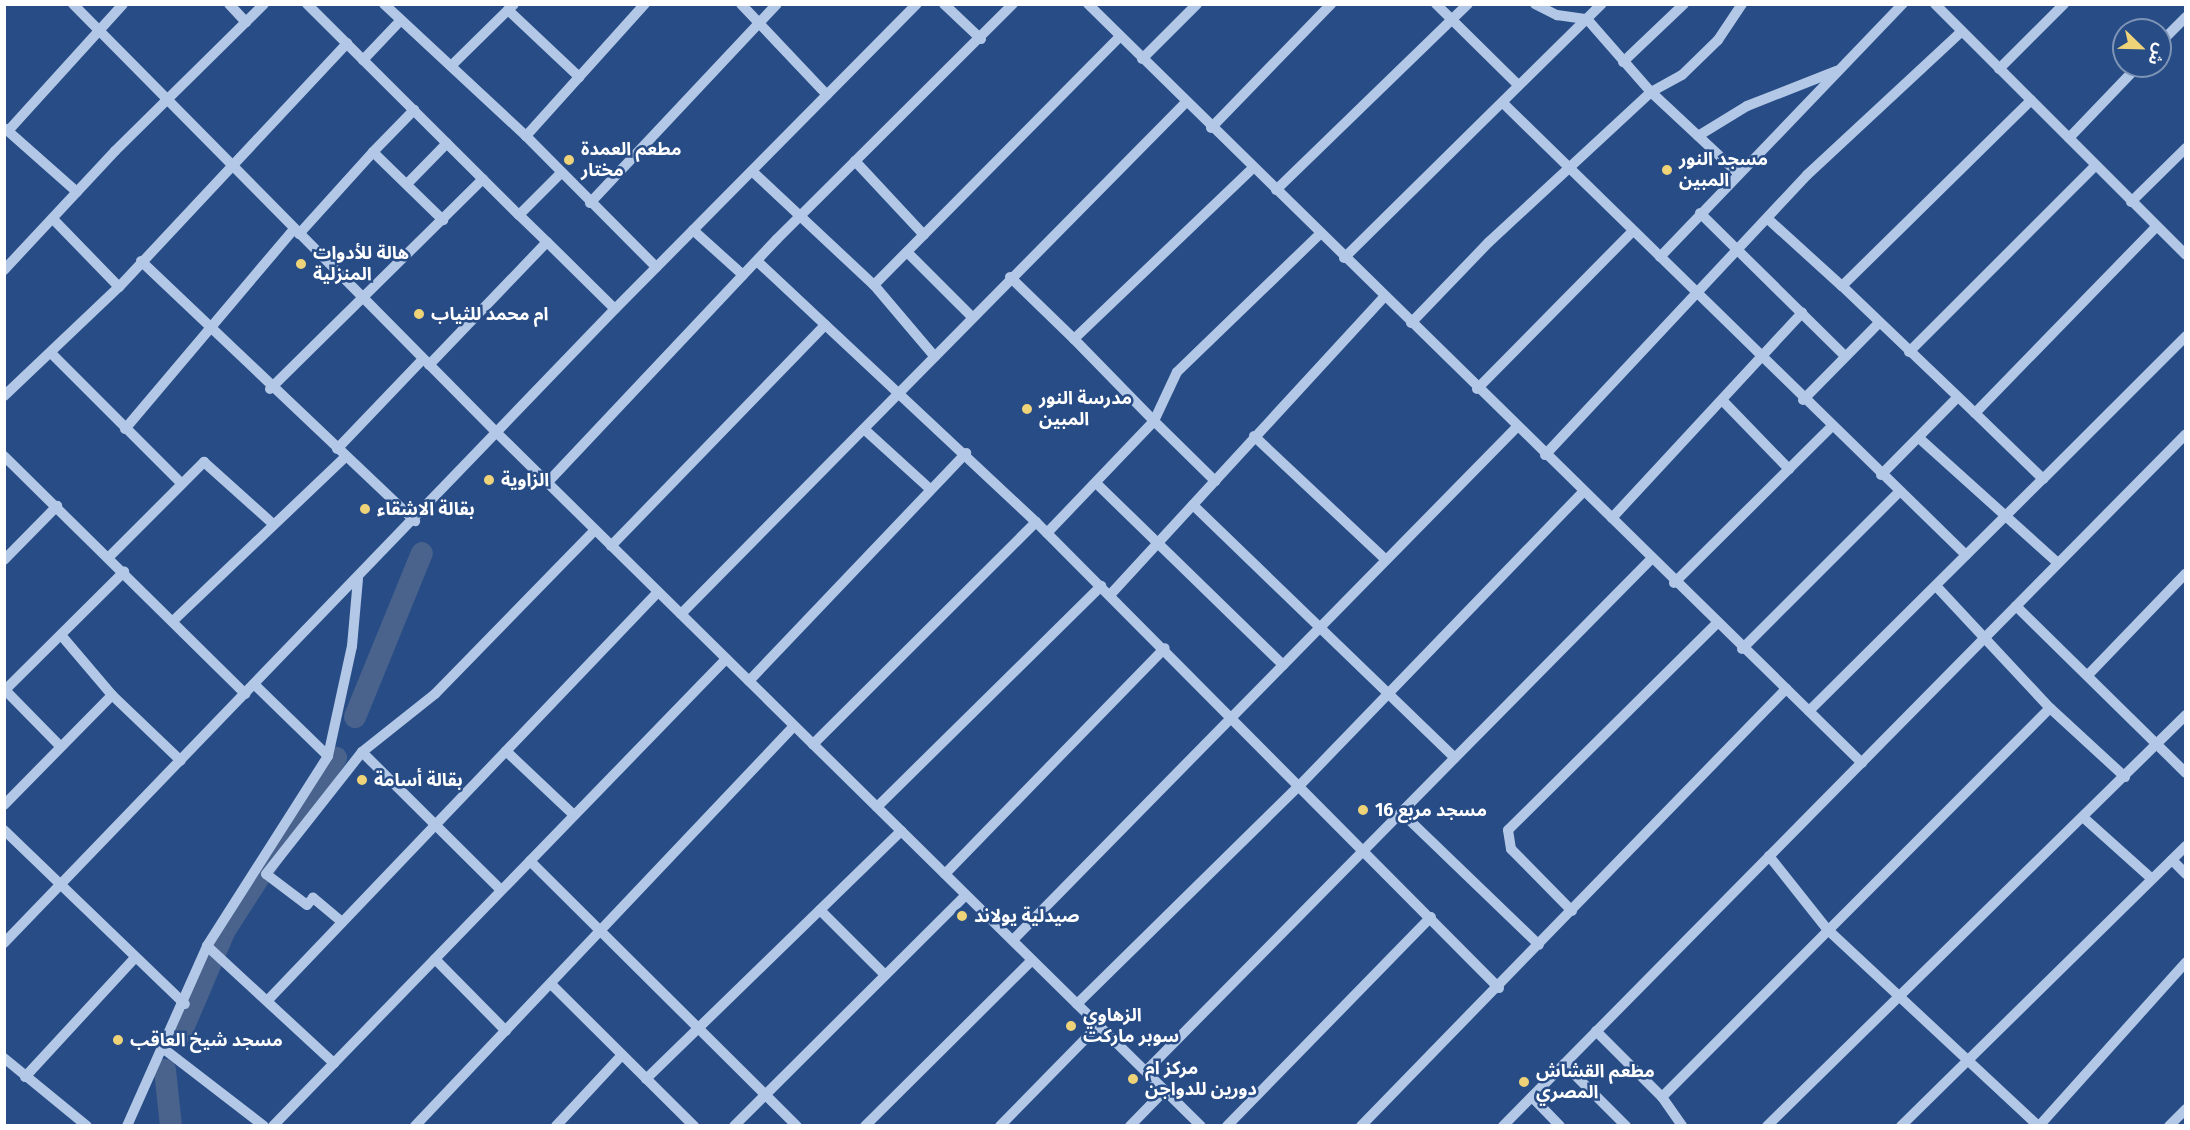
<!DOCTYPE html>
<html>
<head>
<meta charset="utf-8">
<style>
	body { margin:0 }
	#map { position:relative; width:2190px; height:1130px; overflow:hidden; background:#284c85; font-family:"Fira Sans","Noto Sans Arabic",sans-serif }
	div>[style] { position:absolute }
	.river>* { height:22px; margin:-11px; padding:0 11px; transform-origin:11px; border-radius:11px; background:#49638c }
	.minor>* { height:10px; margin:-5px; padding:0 5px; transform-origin:5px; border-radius:5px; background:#b3c8e7 }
	.dots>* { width:16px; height:16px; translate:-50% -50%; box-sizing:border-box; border:3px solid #284c85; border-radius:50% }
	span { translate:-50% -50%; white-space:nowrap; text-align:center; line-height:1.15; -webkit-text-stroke:5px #284c85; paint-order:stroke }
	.poi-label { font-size:18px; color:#fff; font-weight:700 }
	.left { translate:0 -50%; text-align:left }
	.frame { position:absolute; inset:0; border:6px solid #fff; pointer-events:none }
	.north { position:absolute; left:2112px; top:18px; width:60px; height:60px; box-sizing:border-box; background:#284c85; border:2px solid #7e94b6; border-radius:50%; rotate:113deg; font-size:16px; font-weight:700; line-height:24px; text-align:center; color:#fff }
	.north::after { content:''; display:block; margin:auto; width:21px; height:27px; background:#efd379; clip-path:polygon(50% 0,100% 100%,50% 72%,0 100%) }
</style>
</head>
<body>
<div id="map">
	<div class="river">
		<div style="left:355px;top:717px;width:177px;rotate:-67.8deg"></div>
		<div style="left:181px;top:1033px;width:112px;rotate:-66.9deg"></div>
		<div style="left:225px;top:930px;width:205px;rotate:-57.2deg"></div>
		<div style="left:165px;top:1070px;width:56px;rotate:83.9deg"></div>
	</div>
	<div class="minor">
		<div style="left:73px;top:4px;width:605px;rotate:45.34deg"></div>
		<div style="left:498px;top:434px;width:986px;rotate:44.55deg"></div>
		<div style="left:229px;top:4px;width:25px;rotate:47deg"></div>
		<div style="left:307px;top:4px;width:299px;rotate:44.9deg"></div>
		<div style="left:384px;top:4px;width:194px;rotate:42.9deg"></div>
		<div style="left:526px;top:136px;width:185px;rotate:45.2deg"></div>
		<div style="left:741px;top:4px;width:125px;rotate:46.6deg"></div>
		<div style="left:944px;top:4px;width:51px;rotate:43.4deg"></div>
		<div style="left:1088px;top:4px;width:1084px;rotate:44.44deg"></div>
		<div style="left:1436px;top:4px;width:115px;rotate:44.6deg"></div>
		<div style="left:1535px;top:4px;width:25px;rotate:27deg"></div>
		<div style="left:1557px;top:15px;width:30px;rotate:8deg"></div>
		<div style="left:1587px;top:19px;width:97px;rotate:48.8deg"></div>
		<div style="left:1651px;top:92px;width:120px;rotate:43deg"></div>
		<div style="left:1935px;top:4px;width:355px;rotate:45deg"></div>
		<div style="left:508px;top:10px;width:98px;rotate:43.3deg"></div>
		<div style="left:2160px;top:43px;width:37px;rotate:-45deg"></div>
		<div style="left:1142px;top:59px;width:78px;rotate:-45deg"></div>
		<div style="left:363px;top:60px;width:55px;rotate:-46.5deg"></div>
		<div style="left:1623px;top:62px;width:84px;rotate:-43.6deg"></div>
		<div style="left:451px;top:66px;width:88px;rotate:-44.5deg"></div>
		<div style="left:1999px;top:69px;width:92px;rotate:-45deg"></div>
		<div style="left:1503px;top:103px;width:647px;rotate:44.31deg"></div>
		<div style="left:4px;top:128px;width:5px;rotate:37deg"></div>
		<div style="left:8px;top:131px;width:171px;rotate:-47.8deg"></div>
		<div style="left:1211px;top:128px;width:173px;rotate:-45.9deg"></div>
		<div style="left:8px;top:131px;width:92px;rotate:41.5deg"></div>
		<div style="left:526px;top:136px;width:178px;rotate:-48deg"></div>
		<div style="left:1698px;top:136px;width:57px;rotate:-31.5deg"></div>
		<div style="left:1747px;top:106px;width:96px;rotate:-21.5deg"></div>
		<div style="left:2069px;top:138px;width:100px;rotate:-46.2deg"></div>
		<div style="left:373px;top:152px;width:59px;rotate:-45.7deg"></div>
		<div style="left:855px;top:161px;width:101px;rotate:47deg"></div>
		<div style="left:752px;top:171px;width:167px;rotate:43.1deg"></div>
		<div style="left:874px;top:285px;width:94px;rotate:49.7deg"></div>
		<div style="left:407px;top:184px;width:57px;rotate:-45.7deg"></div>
		<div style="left:1276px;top:190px;width:267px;rotate:-44.1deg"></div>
		<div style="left:2131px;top:202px;width:77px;rotate:-44.5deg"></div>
		<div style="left:590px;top:203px;width:273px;rotate:-46.8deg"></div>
		<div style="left:1700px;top:213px;width:204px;rotate:44.6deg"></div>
		<div style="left:1768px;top:219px;width:100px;rotate:42.2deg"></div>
		<div style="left:2155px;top:228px;width:258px;rotate:134.2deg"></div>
		<div style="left:1975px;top:413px;width:95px;rotate:44.1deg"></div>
		<div style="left:2043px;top:479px;width:202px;rotate:-45deg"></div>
		<div style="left:693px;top:230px;width:67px;rotate:42deg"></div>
		<div style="left:299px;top:234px;width:110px;rotate:-47.9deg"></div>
		<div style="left:373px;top:152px;width:98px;rotate:44.2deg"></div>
		<div style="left:547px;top:242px;width:95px;rotate:44.6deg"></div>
		<div style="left:907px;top:252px;width:92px;rotate:45deg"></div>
		<div style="left:1660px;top:257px;width:351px;rotate:-46.2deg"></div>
		<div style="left:1344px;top:258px;width:362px;rotate:-44.6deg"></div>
		<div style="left:141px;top:261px;width:378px;rotate:43.5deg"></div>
		<div style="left:757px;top:261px;width:382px;rotate:43.1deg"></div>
		<div style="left:1036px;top:522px;width:315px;rotate:135.1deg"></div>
		<div style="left:4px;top:270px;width:163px;rotate:-47deg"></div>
		<div style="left:115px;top:151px;width:209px;rotate:-44.6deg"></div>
		<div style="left:1010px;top:277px;width:89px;rotate:44.1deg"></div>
		<div style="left:1074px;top:339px;width:248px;rotate:-43.7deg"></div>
		<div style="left:874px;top:285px;width:350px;rotate:-45.3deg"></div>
		<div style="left:119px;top:287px;width:334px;rotate:-46.9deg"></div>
		<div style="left:1411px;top:323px;width:112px;rotate:-46.1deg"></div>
		<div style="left:1489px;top:242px;width:221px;rotate:-42.8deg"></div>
		<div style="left:1651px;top:92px;width:35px;rotate:-29deg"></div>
		<div style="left:1682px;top:75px;width:50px;rotate:-44.2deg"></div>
		<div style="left:1718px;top:40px;width:43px;rotate:-56.3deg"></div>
		<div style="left:1074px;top:339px;width:115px;rotate:45.7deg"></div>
		<div style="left:1154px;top:421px;width:54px;rotate:-64.9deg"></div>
		<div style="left:1177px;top:372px;width:199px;rotate:-44deg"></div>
		<div style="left:1909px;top:352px;width:263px;rotate:-45deg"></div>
		<div style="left:52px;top:354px;width:181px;rotate:45deg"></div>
		<div style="left:429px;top:365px;width:170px;rotate:-46.2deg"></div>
		<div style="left:547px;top:242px;width:39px;rotate:-136deg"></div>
		<div style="left:519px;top:215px;width:59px;rotate:-45deg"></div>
		<div style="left:270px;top:389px;width:299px;rotate:-44.6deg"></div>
		<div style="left:1477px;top:389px;width:222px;rotate:-45.4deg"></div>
		<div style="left:4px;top:396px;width:158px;rotate:-43.5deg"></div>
		<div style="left:119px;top:287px;width:92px;rotate:-134.1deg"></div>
		<div style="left:1803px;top:400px;width:108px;rotate:-45.4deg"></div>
		<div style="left:1723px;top:401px;width:95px;rotate:45.9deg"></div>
		<div style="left:1975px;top:413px;width:184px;rotate:-136.3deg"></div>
		<div style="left:1842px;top:286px;width:265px;rotate:-44.5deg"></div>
		<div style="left:125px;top:429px;width:262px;rotate:-49.8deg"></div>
		<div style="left:864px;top:429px;width:89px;rotate:42.3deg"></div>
		<div style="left:1254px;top:436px;width:181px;rotate:43.2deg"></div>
		<div style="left:1919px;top:438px;width:187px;rotate:42deg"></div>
		<div style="left:337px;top:449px;width:124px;rotate:-46.3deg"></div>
		<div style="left:1545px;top:455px;width:383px;rotate:-46.9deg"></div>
		<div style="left:1807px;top:175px;width:210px;rotate:-42.9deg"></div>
		<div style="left:4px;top:456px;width:339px;rotate:44.6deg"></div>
		<div style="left:1881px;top:475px;width:108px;rotate:-45.4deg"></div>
		<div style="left:547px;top:483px;width:335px;rotate:-46.7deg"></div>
		<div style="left:777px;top:239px;width:333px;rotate:-44.9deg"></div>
		<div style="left:1096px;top:483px;width:261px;rotate:44.2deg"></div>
		<div style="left:1193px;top:505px;width:364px;rotate:44deg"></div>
		<div style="left:1612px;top:518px;width:280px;rotate:-47.2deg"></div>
		<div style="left:1036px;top:522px;width:657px;rotate:45.19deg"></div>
		<div style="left:1047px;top:533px;width:155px;rotate:-46.3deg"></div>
		<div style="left:1154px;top:421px;width:86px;rotate:44.5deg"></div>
		<div style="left:611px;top:546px;width:308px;rotate:-45.9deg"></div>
		<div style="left:108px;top:558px;width:136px;rotate:-45deg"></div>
		<div style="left:204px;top:462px;width:93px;rotate:41.9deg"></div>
		<div style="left:4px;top:560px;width:76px;rotate:-45.5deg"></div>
		<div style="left:1674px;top:583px;width:221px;rotate:-44.8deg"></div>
		<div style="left:1937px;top:587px;width:166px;rotate:47deg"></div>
		<div style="left:2050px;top:708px;width:102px;rotate:42.6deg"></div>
		<div style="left:1110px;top:595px;width:405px;rotate:-47.4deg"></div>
		<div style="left:2016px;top:606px;width:238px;rotate:44.5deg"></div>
		<div style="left:681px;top:614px;width:719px;rotate:-45.39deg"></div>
		<div style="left:173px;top:621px;width:238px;rotate:-43.6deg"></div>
		<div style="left:61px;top:635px;width:79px;rotate:49.6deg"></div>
		<div style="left:1742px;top:649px;width:222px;rotate:-45deg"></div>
		<div style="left:2088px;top:675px;width:141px;rotate:-46.1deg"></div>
		<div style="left:749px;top:681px;width:315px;rotate:-46.4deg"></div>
		<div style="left:254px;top:684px;width:103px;rotate:44.2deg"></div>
		<div style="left:1809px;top:711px;width:330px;rotate:-44.8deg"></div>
		<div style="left:60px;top:746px;width:78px;rotate:-134.5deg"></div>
		<div style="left:5px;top:690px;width:168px;rotate:-44.8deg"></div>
		<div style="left:506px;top:751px;width:93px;rotate:43.3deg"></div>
		<div style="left:362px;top:752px;width:196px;rotate:44.8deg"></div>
		<div style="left:4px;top:805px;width:154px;rotate:-45.5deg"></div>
		<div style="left:112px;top:695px;width:95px;rotate:43.7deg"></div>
		<div style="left:877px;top:807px;width:315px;rotate:-44.6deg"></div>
		<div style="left:1402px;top:813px;width:190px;rotate:43.9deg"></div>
		<div style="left:2084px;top:818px;width:91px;rotate:41.9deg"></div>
		<div style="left:4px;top:830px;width:251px;rotate:43.9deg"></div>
		<div style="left:1769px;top:856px;width:93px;rotate:51.5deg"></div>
		<div style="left:1827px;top:929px;width:289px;rotate:43deg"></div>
		<div style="left:2172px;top:860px;width:20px;rotate:45deg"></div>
		<div style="left:530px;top:861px;width:376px;rotate:44.8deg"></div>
		<div style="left:945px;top:874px;width:315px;rotate:-45.8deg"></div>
		<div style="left:820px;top:910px;width:92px;rotate:45deg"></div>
		<div style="left:1572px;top:911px;width:87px;rotate:-134.5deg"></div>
		<div style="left:1511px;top:849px;width:19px;rotate:-99deg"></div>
		<div style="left:1508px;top:830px;width:293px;rotate:-44.7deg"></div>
		<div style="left:342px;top:922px;width:38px;rotate:-140deg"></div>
		<div style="left:313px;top:898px;width:9px;rotate:131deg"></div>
		<div style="left:307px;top:905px;width:51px;rotate:-142.9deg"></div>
		<div style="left:266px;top:874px;width:155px;rotate:-51.8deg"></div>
		<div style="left:362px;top:752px;width:93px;rotate:-38.5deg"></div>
		<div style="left:435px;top:694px;width:229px;rotate:-45.7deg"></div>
		<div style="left:1013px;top:940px;width:719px;rotate:-45.51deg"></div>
		<div style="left:4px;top:943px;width:880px;rotate:-46.06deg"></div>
		<div style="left:615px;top:309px;width:429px;rotate:-45.3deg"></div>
		<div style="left:207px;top:946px;width:173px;rotate:42.7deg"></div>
		<div style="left:435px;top:959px;width:101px;rotate:45.4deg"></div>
		<div style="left:551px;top:984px;width:202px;rotate:44.8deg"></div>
		<div style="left:269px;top:999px;width:563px;rotate:-46.3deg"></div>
		<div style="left:1077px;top:1004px;width:314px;rotate:-44.5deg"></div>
		<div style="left:1301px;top:784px;width:406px;rotate:-46deg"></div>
		<div style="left:1596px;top:1031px;width:93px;rotate:45deg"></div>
		<div style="left:1662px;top:1097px;width:35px;rotate:55deg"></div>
		<div style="left:164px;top:1049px;width:126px;rotate:37.6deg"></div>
		<div style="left:4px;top:1058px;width:107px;rotate:39.3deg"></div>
		<div style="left:1564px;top:1064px;width:88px;rotate:45deg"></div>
		<div style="left:1146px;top:1071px;width:719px;rotate:-45.39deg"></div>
		<div style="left:25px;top:1077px;width:162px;rotate:-47.3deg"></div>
		<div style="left:646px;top:1079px;width:356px;rotate:-44.2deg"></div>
		<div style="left:1532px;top:1097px;width:40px;rotate:46deg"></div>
		<div style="left:1662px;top:1097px;width:549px;rotate:-45.07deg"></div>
		<div style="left:127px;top:1126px;width:197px;rotate:-66deg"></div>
		<div style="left:207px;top:946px;width:225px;rotate:-57.5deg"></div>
		<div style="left:328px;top:756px;width:113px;rotate:-77.7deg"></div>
		<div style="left:352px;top:646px;width:67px;rotate:-84.9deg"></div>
		<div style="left:273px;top:1126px;width:651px;rotate:-45.87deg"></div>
		<div style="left:415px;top:1126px;width:551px;rotate:-46.54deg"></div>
		<div style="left:556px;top:1126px;width:97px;rotate:-47.1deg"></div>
		<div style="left:734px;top:1126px;width:327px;rotate:-44.9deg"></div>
		<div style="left:865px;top:1126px;width:235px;rotate:-44.8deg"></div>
		<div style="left:1000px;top:1126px;width:141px;rotate:-45.6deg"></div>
		<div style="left:1130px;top:1126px;width:50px;rotate:-45.8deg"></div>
		<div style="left:1227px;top:1126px;width:292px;rotate:-45.7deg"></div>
		<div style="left:1361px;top:1126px;width:610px;rotate:-45.8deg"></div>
		<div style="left:1503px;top:1126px;width:972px;rotate:-45.38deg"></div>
		<div style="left:1767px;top:1126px;width:587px;rotate:-44.45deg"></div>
		<div style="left:1901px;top:1126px;width:400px;rotate:-44.5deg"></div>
		<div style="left:2039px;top:1126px;width:220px;rotate:-48.1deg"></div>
		<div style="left:2169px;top:1126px;width:24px;rotate:-45deg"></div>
	</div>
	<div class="dots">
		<div style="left:569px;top:160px;background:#efd379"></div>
		<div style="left:1667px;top:170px;background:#efd379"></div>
		<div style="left:301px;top:264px;background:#efd379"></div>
		<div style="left:419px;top:314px;background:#efd379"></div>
		<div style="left:1027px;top:409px;background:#efd379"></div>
		<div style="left:489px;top:480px;background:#efd379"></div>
		<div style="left:365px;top:509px;background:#efd379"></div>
		<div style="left:362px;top:780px;background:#efd379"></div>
		<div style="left:1363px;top:810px;background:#efd379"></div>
		<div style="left:962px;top:916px;background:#efd379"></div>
		<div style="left:1071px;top:1026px;background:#efd379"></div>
		<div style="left:118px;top:1040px;background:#efd379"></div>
		<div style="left:1133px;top:1079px;background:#efd379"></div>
		<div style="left:1524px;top:1082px;background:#efd379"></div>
	</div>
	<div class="poi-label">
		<span class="left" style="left:581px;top:160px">مطعم العمدة<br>مختار</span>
		<span class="left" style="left:1679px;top:170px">مسجد النور<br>المبين</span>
		<span class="left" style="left:313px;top:264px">هالة للأدوات<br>المنزلية</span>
		<span class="left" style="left:431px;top:314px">ام محمد للثياب</span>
		<span class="left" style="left:1039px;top:409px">مدرسة النور<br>المبين</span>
		<span class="left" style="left:501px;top:480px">الزاوية</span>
		<span class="left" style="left:377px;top:509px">بقالة الاشقاء</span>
		<span class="left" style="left:374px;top:780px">بقالة أسامة</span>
		<span class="left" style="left:1375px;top:810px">مسجد مربع 16</span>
		<span class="left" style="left:974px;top:916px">صيدلية يولاند</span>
		<span class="left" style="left:1083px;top:1026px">الزهاوي<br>سوبر ماركت</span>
		<span class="left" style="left:130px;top:1040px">مسجد شيخ العاقب</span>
		<span class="left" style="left:1145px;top:1079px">مركز ام<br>دورين للدواجن</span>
		<span class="left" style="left:1536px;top:1082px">مطعم القشاش<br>المصري</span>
	</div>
	<div class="frame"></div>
	<div class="north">ش</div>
</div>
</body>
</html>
